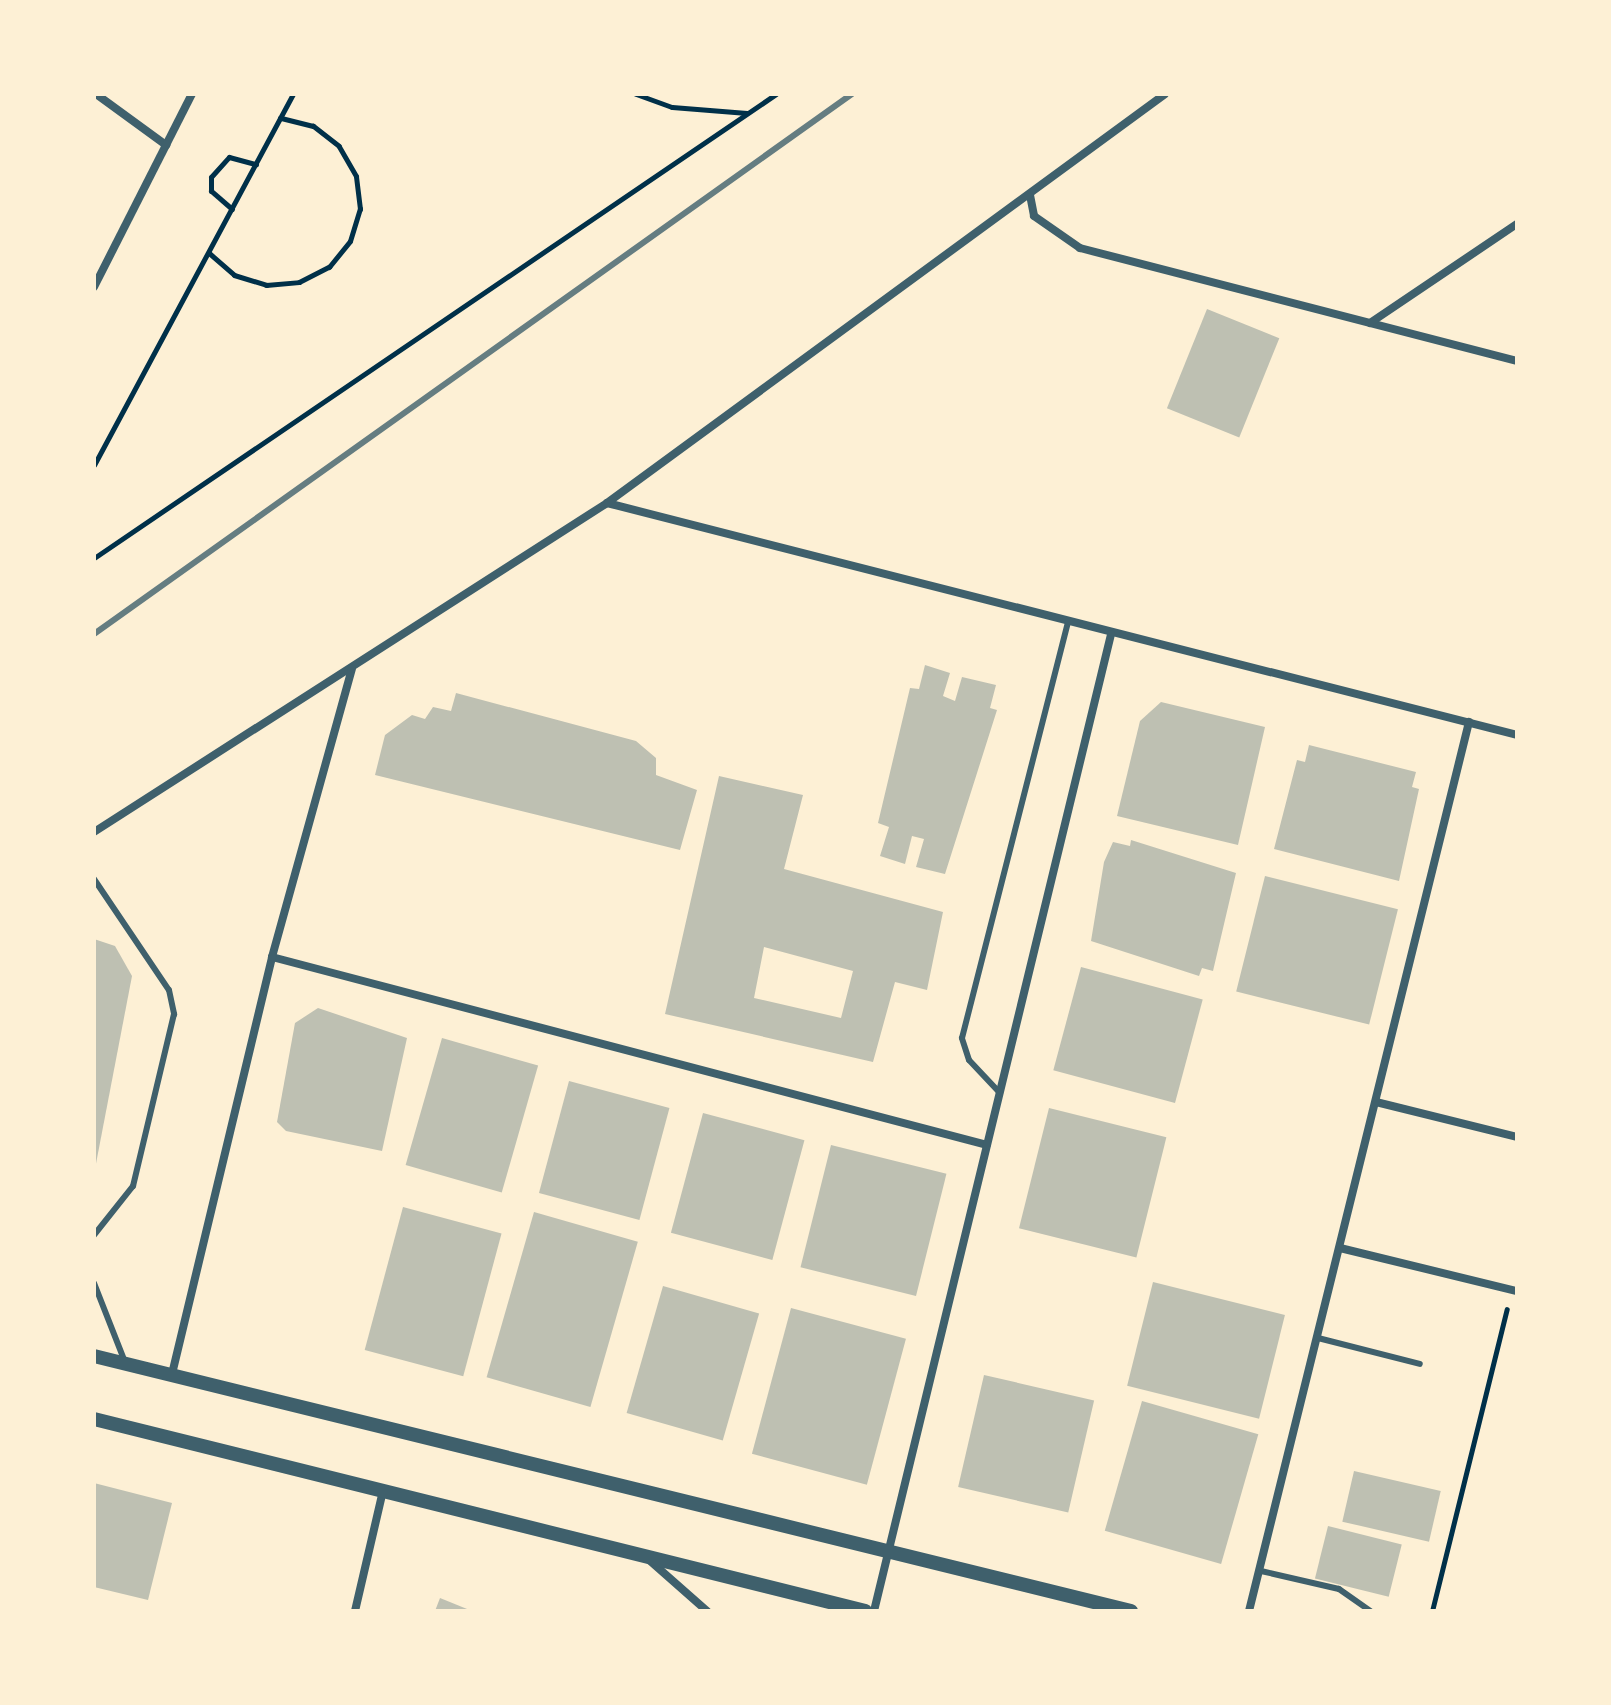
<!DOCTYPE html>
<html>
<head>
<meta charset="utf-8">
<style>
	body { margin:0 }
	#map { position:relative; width:1611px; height:1705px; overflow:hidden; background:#fdf0d5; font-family:Mulish,sans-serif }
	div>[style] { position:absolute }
	.building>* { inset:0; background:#bec0b2; transform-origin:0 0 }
	.path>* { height:5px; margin:-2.5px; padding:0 2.5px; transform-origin:2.5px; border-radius:2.5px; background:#003049 }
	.service>* { height:6px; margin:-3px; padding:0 3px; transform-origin:3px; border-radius:3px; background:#3f606c }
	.minor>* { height:8px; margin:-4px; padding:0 4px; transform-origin:4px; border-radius:4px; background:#3f606c }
	.tertiary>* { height:14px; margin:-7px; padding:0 7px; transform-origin:7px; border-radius:7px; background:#3f606c }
	.rail>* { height:6px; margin:-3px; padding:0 3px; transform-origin:3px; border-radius:3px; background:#657d81 }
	span { translate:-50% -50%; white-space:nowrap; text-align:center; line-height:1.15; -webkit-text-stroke:8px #fdf0d5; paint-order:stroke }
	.frame { position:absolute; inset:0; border:96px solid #fdf0d5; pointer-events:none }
</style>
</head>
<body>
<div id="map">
	<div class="building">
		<div style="left:1207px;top:309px;width:78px;height:107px;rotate:22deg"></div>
		<div style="clip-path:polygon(925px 665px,950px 673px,943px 696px,955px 701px,962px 677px,996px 685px,990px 708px,997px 710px,945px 874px,916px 867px,924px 839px,912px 836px,905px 864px,880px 856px,889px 827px,878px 823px,910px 688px,919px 689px)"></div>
		<div style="clip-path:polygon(456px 693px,636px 741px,656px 758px,656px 775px,697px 790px,680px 850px,375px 775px,385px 735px,412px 715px,425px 719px,433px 707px,451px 711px)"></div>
		<div style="clip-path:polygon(1161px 702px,1265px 727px,1238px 845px,1117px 816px,1140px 721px)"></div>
		<div style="clip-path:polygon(1309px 745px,1416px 772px,1412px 787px,1419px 789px,1399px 881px,1274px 849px,1297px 760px,1305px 762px)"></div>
		<div style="clip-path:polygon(evenodd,719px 776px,803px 795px,784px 869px,943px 912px,927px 990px,895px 982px,873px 1062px,665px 1014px,719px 776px,764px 947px,853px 971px,841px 1018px,754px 998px,764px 947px)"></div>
		<div style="clip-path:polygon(1131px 840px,1236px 873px,1213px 971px,1202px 968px,1199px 976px,1091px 941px,1104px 862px,1113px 842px,1130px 846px)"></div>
		<div style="left:1265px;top:876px;width:137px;height:119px;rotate:14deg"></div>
		<div style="clip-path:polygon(94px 939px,115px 946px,132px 976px,94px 1174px)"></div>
		<div style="left:1081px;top:967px;width:126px;height:107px;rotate:15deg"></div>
		<div style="clip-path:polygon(318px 1008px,407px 1038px,382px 1151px,286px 1131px,277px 1122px,295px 1023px)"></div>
		<div style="left:442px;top:1038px;width:100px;height:132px;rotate:16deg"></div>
		<div style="left:569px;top:1081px;width:104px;height:116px;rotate:15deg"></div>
		<div style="left:1049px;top:1108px;width:121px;height:124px;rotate:14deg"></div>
		<div style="left:703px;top:1113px;width:105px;height:124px;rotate:15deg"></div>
		<div style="left:831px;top:1145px;width:119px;height:126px;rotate:14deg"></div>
		<div style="left:403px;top:1207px;width:102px;height:148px;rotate:15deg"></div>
		<div style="left:534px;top:1212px;width:108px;height:172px;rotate:16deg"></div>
		<div style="left:1153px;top:1282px;width:136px;height:107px;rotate:14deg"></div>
		<div style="left:663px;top:1286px;width:100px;height:132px;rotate:16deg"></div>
		<div style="left:791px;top:1308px;width:119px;height:151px;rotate:15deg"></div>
		<div style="left:984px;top:1375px;width:113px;height:115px;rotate:13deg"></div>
		<div style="left:1142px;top:1401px;width:121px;height:135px;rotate:16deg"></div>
		<div style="left:1354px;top:1471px;width:89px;height:52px;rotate:13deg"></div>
		<div style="clip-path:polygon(94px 1483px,172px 1503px,148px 1600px,94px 1587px)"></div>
		<div style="left:1328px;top:1526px;width:76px;height:54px;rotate:14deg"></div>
		<div style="clip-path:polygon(440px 1598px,472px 1611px,435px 1611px)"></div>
	</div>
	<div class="path">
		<div style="left:636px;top:94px;width:38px;rotate:20deg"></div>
		<div style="left:672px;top:107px;width:75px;rotate:4.6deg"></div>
		<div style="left:232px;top:209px;width:28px;rotate:-139deg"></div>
		<div style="left:211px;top:191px;width:14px;rotate:-90deg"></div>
		<div style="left:211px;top:177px;width:27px;rotate:-48deg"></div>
		<div style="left:229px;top:157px;width:28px;rotate:15deg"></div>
		<div style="left:209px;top:253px;width:33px;rotate:41deg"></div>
		<div style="left:234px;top:275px;width:34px;rotate:17deg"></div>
		<div style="left:266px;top:285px;width:33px;rotate:-5deg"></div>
		<div style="left:299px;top:282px;width:34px;rotate:-27deg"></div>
		<div style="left:329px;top:267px;width:33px;rotate:-51deg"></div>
		<div style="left:350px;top:241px;width:34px;rotate:-73deg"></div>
		<div style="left:360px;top:209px;width:33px;rotate:-97deg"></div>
		<div style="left:356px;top:176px;width:34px;rotate:-120deg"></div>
		<div style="left:339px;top:146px;width:33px;rotate:-142deg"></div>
		<div style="left:313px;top:126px;width:34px;rotate:-166deg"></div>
		<div style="left:94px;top:465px;width:421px;rotate:-61.8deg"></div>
		<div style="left:94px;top:558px;width:825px;rotate:-34.23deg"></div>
		<div style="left:1432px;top:1611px;width:311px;rotate:-76.1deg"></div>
	</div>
	<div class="service">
		<div style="left:94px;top:879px;width:134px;rotate:56deg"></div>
		<div style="left:169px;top:990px;width:25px;rotate:78deg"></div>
		<div style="left:174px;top:1014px;width:177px;rotate:103.4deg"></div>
		<div style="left:133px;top:1186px;width:63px;rotate:128.5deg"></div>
		<div style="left:1000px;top:1093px;width:45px;rotate:-133.2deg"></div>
		<div style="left:969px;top:1060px;width:23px;rotate:-108deg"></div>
		<div style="left:962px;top:1038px;width:428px;rotate:-75.7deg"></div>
		<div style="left:94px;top:1283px;width:85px;rotate:68.6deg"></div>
		<div style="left:1318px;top:1338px;width:105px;rotate:14.3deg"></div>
		<div style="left:1261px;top:1571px;width:80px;rotate:13deg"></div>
		<div style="left:1339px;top:1589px;width:39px;rotate:35deg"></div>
	</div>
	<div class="minor">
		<div style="left:96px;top:94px;width:87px;rotate:36.1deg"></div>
		<div style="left:1030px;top:195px;width:21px;rotate:79deg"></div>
		<div style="left:1034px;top:216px;width:56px;rotate:34.8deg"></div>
		<div style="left:1080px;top:248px;width:451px;rotate:14.5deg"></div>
		<div style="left:94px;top:287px;width:216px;rotate:-63.1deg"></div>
		<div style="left:1370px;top:323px;width:177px;rotate:-34deg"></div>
		<div style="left:607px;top:503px;width:939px;rotate:14.3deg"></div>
		<div style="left:94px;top:832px;width:609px;rotate:-32.67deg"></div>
		<div style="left:607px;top:503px;width:692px;rotate:-36.24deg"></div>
		<div style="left:272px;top:957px;width:739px;rotate:14.73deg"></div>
		<div style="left:1376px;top:1102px;width:145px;rotate:13.9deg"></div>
		<div style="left:1340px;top:1248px;width:182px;rotate:13.7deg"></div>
		<div style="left:172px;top:1374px;width:429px;rotate:-76.5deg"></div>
		<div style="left:272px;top:957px;width:299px;rotate:-74.5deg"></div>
		<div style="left:648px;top:1559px;width:79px;rotate:41.4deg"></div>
		<div style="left:355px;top:1611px;width:123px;rotate:-76.9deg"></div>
		<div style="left:874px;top:1611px;width:1005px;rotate:-76.36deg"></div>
		<div style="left:1249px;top:1611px;width:916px;rotate:-76.1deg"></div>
	</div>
	<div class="tertiary">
		<div style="left:94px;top:1356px;width:1068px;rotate:13.82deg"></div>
		<div style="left:94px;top:1419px;width:795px;rotate:13.98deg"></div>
	</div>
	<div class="rail">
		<div style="left:94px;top:634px;width:931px;rotate:-35.47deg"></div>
	</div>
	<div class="frame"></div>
</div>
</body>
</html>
